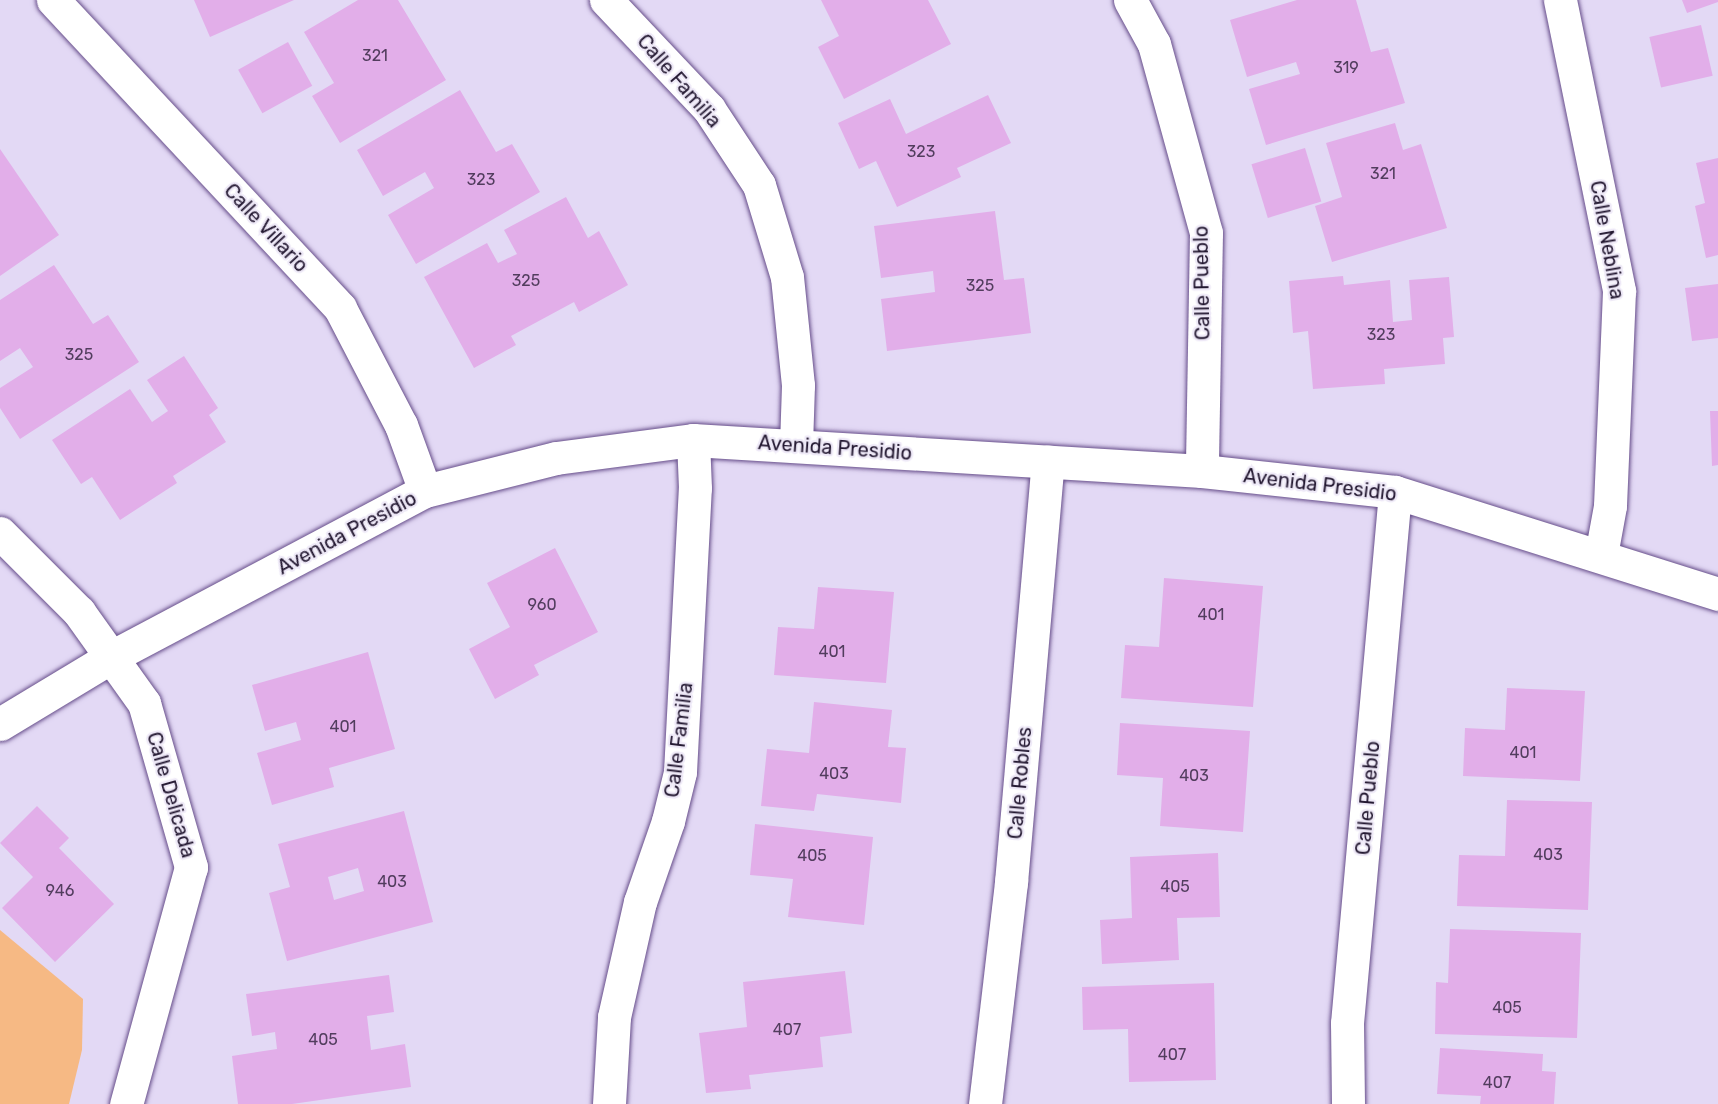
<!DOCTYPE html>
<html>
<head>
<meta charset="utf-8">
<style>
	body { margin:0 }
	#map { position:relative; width:1718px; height:1104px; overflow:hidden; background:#e3d9f5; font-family:Rubik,sans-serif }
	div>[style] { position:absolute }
	.green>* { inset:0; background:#f6b984 }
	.building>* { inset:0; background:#e2aee9; transform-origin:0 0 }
	.roads { filter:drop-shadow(0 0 2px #664d8a) drop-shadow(0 0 2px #664d8a) }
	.street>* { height:33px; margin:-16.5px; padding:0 16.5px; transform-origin:16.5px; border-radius:16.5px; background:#fff }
	.secondary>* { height:33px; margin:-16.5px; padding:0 16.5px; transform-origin:16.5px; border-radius:16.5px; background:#fff }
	span { translate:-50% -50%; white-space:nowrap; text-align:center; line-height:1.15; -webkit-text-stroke:4.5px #eee9f7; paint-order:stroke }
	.number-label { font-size:16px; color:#523d5e }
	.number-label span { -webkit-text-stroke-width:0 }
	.street-label { font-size:20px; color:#221730 }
</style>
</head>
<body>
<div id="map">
	<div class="green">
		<div style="clip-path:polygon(0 930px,83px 999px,82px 1050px,69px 1104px,0 1104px)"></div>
	</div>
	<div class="building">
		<div style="clip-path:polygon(194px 0,294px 0,210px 37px)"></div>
		<div style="clip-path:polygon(358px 0,398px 0,446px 80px,340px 143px,312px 96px,334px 83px,304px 32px)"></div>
		<div style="clip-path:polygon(821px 0,928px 0,951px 44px,844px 99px,818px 47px,839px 36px)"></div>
		<div style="clip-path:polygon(1297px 0,1356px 0,1371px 52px,1388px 48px,1405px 103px,1266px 145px,1249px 89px,1300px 74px,1296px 62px,1247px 77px,1230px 20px)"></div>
		<div style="clip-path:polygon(1682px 0,1718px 0,1718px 2px,1687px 13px)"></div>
		<div style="left:1701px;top:25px;width:52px;height:53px;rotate:77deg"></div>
		<div style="left:288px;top:42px;width:50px;height:57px;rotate:61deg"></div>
		<div style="clip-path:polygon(460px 90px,496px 152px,512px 144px,540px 192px,416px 264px,388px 215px,434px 188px,425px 172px,383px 196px,357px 150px)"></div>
		<div style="clip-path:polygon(988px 95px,1011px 143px,957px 168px,961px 177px,897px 207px,876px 161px,859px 169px,838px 123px,890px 99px,906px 134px)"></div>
		<div style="clip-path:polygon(1395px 123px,1403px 150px,1421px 144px,1447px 228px,1332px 262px,1315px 206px,1342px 197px,1326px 143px)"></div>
		<div style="left:1305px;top:148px;width:56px;height:56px;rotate:73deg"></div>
		<div style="clip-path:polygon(0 149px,59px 235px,0 276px)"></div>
		<div style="clip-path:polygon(1718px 158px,1718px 255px,1706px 258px,1695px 206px,1705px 203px,1696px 163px)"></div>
		<div style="clip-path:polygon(566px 197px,588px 238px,599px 231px,628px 285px,579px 312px,574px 302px,511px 336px,516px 345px,474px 368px,424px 277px,487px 243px,498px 263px,517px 254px,504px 230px)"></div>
		<div style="clip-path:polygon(995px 211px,1004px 280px,1024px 278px,1031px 333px,887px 351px,881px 299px,935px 292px,933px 271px,881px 278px,874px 226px)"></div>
		<div style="clip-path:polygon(54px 265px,93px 324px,108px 315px,139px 362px,20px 439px,0 408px,0 388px,33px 367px,20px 348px,0 361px,0 300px)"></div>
		<div style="clip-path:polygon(1343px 276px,1344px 285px,1390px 280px,1393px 322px,1412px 320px,1409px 280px,1449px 277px,1454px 337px,1443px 338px,1445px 364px,1384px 369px,1385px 384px,1313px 389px,1308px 331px,1293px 333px,1289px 281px)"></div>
		<div style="clip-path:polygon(1718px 284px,1718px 338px,1692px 341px,1685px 288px)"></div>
		<div style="clip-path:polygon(184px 356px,218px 408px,209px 415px,226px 442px,173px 476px,177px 483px,120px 520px,92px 477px,81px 484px,52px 440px,130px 389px,152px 422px,168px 411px,147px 380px)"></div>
		<div style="clip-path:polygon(1710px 411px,1718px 411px,1718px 465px,1712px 466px)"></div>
		<div style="clip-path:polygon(555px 548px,598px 632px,534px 665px,539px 675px,495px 699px,469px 649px,510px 627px,487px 583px)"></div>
		<div style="clip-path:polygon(1164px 578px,1263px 586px,1253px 707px,1121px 698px,1125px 645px,1159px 647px)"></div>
		<div style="clip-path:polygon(818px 587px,894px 592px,886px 683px,774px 675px,778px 627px,814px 629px)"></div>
		<div style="clip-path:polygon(368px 652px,395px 749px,329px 768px,334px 787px,272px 805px,257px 753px,301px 740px,296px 722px,265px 731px,252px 685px)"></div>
		<div style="clip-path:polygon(1507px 688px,1585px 691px,1580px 781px,1463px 776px,1465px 728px,1505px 730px)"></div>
		<div style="clip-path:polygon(814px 702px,892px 710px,888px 747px,906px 748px,901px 803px,817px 794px,814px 811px,761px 806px,767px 749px,809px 753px)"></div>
		<div style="clip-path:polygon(1120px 723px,1250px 731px,1243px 832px,1160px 826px,1163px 778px,1117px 775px)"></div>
		<div style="clip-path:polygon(1507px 800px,1592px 802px,1588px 910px,1457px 906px,1459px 855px,1505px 856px)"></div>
		<div style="clip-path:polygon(37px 806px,69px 838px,59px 848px,114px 904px,55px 962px,2px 908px,33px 877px,0 843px)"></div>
		<div style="clip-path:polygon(evenodd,404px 811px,433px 922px,287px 961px,269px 893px,290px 887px,278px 844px,404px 811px,358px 868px,364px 891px,334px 900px,328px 877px,358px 868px)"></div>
		<div style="clip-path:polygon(755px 824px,873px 837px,864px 925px,788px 917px,793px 879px,750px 875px)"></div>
		<div style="clip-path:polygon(1218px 853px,1220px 917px,1177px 918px,1179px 960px,1102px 964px,1100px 920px,1132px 918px,1130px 857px)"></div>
		<div style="clip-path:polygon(1450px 929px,1581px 933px,1577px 1038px,1435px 1034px,1436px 982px,1448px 983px)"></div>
		<div style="clip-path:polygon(845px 971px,852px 1033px,820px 1037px,823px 1067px,749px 1075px,751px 1089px,706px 1093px,699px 1033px,747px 1027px,743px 982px)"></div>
		<div style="clip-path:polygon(389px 975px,394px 1012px,367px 1016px,371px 1050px,405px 1044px,411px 1087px,292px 1104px,238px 1104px,232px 1056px,277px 1049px,275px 1032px,252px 1036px,246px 994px)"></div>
		<div style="clip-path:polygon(1214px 983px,1216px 1080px,1129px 1082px,1128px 1029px,1083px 1030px,1082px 987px)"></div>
		<div style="clip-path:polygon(1440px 1048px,1543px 1054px,1542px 1071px,1556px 1072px,1554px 1104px,1480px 1104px,1481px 1096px,1437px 1094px)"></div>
	</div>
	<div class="roads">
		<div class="street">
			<div style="left:53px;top:0;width:421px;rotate:47deg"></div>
			<div style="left:340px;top:308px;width:132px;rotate:62.5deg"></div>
			<div style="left:401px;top:425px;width:70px;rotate:70deg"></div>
			<div style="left:606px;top:0;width:150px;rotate:46.6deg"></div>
			<div style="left:709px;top:109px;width:91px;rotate:56.7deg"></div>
			<div style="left:759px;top:185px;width:96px;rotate:73.1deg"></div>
			<div style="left:787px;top:277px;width:109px;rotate:84.2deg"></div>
			<div style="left:798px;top:385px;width:60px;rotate:91.9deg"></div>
			<div style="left:1130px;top:0;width:50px;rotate:61.4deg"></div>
			<div style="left:1154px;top:44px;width:196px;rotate:74.6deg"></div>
			<div style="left:1206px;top:233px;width:238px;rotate:91deg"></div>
			<div style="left:1560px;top:0;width:297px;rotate:78.5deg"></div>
			<div style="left:1619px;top:291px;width:215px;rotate:92.4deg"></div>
			<div style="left:1610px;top:506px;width:50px;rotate:100.4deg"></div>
			<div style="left:0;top:533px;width:112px;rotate:45deg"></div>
			<div style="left:79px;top:612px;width:112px;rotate:54.5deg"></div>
			<div style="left:144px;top:703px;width:171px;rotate:74deg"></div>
			<div style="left:191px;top:867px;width:246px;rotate:105.3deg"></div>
			<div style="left:609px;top:1104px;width:87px;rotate:-86.7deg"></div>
			<div style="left:614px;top:1017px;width:118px;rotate:-77.3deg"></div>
			<div style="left:640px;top:902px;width:86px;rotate:-70.9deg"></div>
			<div style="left:668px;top:821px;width:50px;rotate:-76.2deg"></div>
			<div style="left:680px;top:772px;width:284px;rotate:-87deg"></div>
			<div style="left:695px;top:488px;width:48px;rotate:-92.4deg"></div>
			<div style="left:985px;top:1104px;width:224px;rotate:-83.3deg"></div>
			<div style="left:1011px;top:882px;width:422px;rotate:-85deg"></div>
			<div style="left:1348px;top:1104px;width:81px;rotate:-90.7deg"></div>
			<div style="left:1347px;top:1023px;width:533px;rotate:-84.83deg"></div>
		</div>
		<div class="secondary">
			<div style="left:0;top:724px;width:130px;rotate:-31.1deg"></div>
			<div style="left:111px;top:657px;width:355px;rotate:-27.9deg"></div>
			<div style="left:425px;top:491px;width:135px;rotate:-14.1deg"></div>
			<div style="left:556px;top:458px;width:138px;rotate:-7.5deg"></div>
			<div style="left:693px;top:440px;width:510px;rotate:3.49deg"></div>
			<div style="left:1202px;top:471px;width:194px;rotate:6.2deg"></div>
			<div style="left:1395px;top:492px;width:339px;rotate:17.5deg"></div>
		</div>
	</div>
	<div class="number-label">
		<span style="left:375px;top:56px">321</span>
		<span style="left:1346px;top:68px">319</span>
		<span style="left:921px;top:152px">323</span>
		<span style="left:1383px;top:174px">321</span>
		<span style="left:481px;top:180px">323</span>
		<span style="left:526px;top:281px">325</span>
		<span style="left:980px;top:286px">325</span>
		<span style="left:1381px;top:335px">323</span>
		<span style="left:79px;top:355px">325</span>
		<span style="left:542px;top:605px">960</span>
		<span style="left:1211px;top:615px">401</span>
		<span style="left:832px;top:652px">401</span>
		<span style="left:343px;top:727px">401</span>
		<span style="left:1523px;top:753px">401</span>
		<span style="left:834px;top:774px">403</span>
		<span style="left:1194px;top:776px">403</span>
		<span style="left:1548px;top:855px">403</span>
		<span style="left:812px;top:856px">405</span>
		<span style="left:392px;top:882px">403</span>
		<span style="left:1175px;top:887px">405</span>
		<span style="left:60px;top:891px">946</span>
		<span style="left:1507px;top:1008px">405</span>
		<span style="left:787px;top:1030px">407</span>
		<span style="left:323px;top:1040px">405</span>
		<span style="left:1172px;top:1055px">407</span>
		<span style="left:1497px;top:1083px">407</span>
	</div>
	<div class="street-label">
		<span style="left:679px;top:81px;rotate:49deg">Calle Familia</span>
		<span style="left:266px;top:228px;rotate:47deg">Calle Villario</span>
		<span style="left:1607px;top:240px;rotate:80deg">Calle Neblina</span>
		<span style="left:1202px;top:283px;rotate:-91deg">Calle Pueblo</span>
		<span style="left:835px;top:448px;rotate:4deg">Avenida Presidio</span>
		<span style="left:1320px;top:485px;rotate:7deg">Avenida Presidio</span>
		<span style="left:347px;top:533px;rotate:-28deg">Avenida Presidio</span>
		<span style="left:679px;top:740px;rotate:-83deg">Calle Familia</span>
		<span style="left:1020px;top:783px;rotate:-85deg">Calle Robles</span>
		<span style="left:171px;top:795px;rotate:74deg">Calle Delicada</span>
		<span style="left:1368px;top:798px;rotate:-85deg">Calle Pueblo</span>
	</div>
</div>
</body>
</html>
